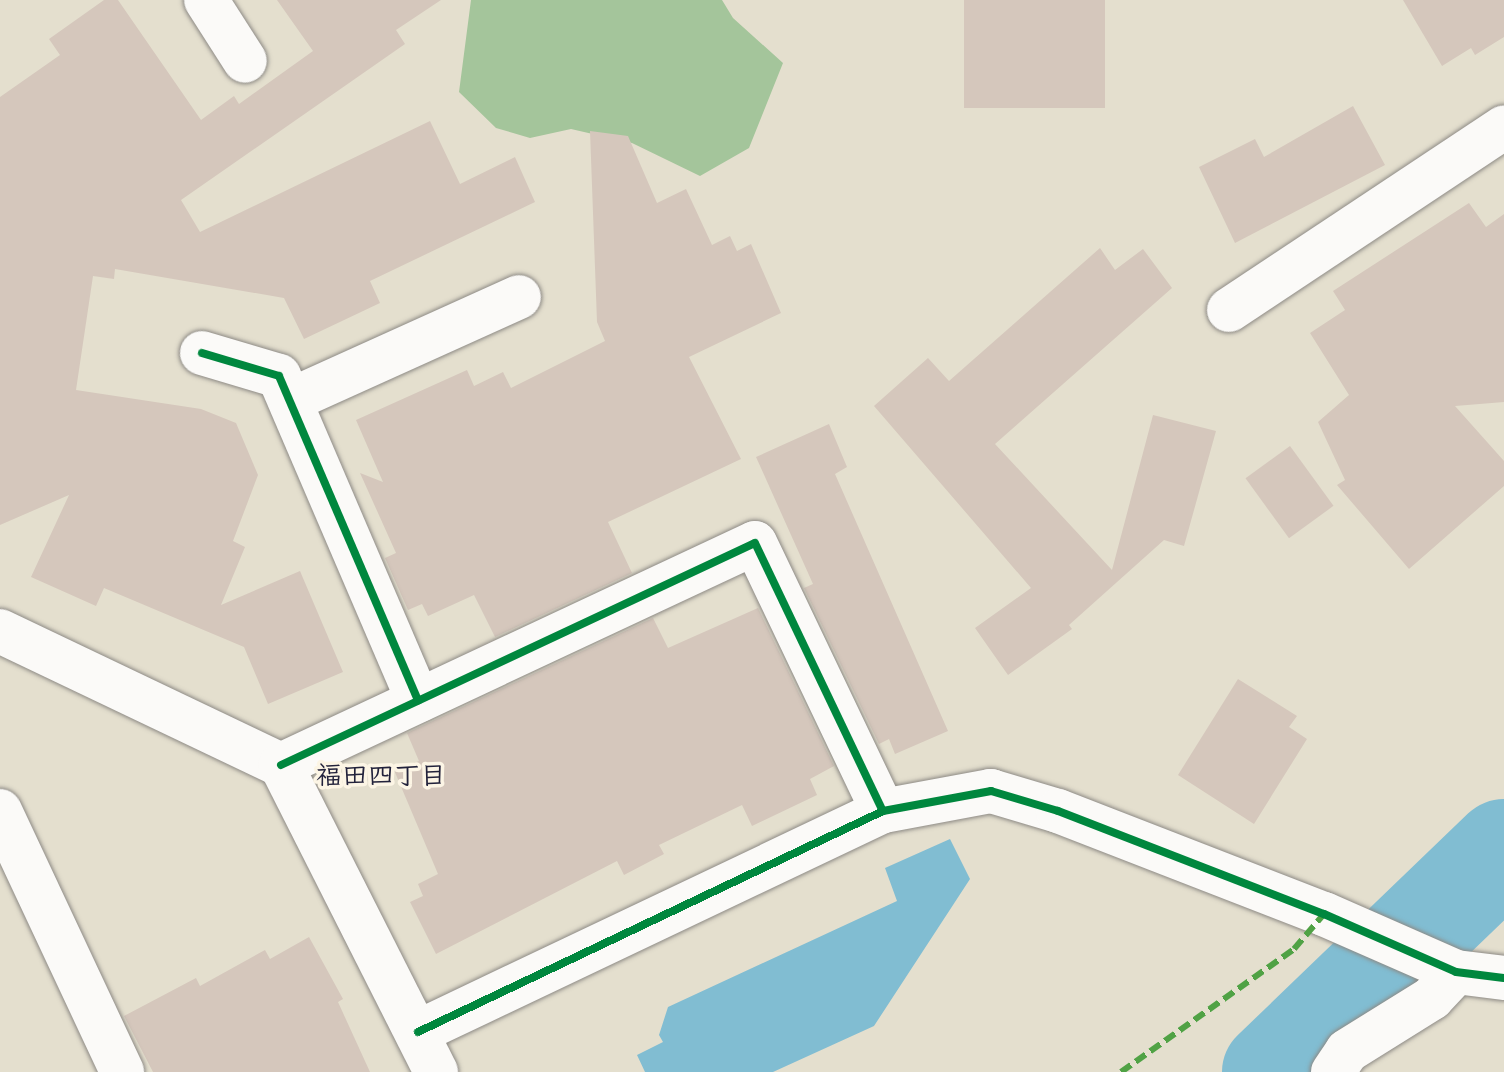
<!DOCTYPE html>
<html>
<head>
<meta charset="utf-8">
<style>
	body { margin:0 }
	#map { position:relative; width:1504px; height:1072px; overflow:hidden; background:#e4dfce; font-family:"Architects Daughter","Klee One",sans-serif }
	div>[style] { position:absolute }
	.forest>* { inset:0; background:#a4c59b }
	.water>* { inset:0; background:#81bdd2 }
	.river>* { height:102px; margin:-51px; padding:0 51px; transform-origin:51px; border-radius:51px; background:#81bdd2 }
	.building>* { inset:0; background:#d5c7bc; transform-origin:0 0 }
	.roads { filter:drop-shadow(0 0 2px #8d8a85) drop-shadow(0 0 2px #8d8a85) }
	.minor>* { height:44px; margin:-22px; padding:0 22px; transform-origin:22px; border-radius:22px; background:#fbfaf8 }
	.quiet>* { height:6px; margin-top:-3px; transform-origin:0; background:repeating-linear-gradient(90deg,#50a245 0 12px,transparent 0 18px) }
	.cycleway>* { height:8px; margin:-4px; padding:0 4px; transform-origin:4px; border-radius:4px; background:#00873e }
	span { translate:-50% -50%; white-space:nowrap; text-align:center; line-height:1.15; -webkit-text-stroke:7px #fcf5e5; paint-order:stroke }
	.neighbourhood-label { font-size:26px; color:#22223b; font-weight:700 }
</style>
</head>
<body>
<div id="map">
	<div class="forest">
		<div style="clip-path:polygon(471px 0,722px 0,733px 18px,783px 63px,749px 148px,700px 176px,632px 143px,571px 129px,530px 138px,496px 128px,459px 92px)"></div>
	</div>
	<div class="water">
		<div style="clip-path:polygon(950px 839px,970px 879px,874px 1026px,773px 1072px,645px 1072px,637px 1055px,663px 1042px,659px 1035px,668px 1007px,897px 901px,885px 868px)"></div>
	</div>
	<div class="river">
		<div style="left:1273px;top:1072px;width:320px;rotate:-43.9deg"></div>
	</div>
	<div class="building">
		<div style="clip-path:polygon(104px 0,118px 0,201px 120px,234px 96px,239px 104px,313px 51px,277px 0,441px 0,396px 30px,405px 44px,181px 200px,200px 232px,430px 121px,460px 184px,515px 157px,535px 202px,370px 281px,380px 303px,304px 339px,284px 298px,115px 269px,114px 279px,93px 276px,76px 390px,201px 409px,236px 423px,258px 475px,233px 541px,245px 547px,221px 605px,300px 571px,343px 672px,268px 704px,244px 647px,104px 588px,96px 606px,31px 577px,69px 495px,0 525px,0 97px,60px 55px,49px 39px)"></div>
		<div style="left:964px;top:0;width:141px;height:108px"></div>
		<div style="clip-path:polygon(1403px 0,1504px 0,1504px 37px,1475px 55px,1471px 48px,1442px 66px)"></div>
		<div style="clip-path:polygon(1353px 106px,1385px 165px,1235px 243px,1199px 167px,1255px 139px,1264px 157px)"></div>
		<div style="clip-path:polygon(590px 131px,628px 136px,657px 203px,686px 189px,712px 245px,730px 236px,737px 251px,751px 244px,781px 313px,689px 357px,741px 459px,608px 522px,632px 573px,495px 637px,474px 595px,428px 616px,422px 604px,408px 610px,385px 558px,396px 553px,360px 473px,383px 482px,356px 420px,467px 370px,474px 386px,503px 372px,511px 388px,605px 341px,597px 322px)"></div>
		<div style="clip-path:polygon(1469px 203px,1486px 227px,1504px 214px,1504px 402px,1455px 406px,1504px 461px,1504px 486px,1409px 569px,1337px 485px,1345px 480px,1318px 422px,1349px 395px,1310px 333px,1345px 310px,1333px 291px)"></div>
		<div style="clip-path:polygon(1100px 248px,1115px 270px,1143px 249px,1172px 288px,995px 444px,1112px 570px,1153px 415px,1216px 431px,1184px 546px,1164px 540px,1069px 625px,1072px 629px,1008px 675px,975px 628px,1031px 588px,874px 406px,928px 358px,949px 381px)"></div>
		<div style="clip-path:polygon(829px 424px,847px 467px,835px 474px,948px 731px,895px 754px,889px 739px,879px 744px,804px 588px,813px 584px,756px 457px)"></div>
		<div style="left:1290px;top:446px;width:74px;height:55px;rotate:54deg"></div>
		<div style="clip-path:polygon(758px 608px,834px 766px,810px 779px,817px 795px,752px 826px,742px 805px,659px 845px,664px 854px,624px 875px,617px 861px,436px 954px,410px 902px,423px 896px,418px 884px,438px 874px,394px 770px,419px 761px,407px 733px,653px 618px,668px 648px)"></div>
		<div style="clip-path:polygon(1238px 679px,1297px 716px,1289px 727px,1307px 739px,1254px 824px,1178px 775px)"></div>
		<div style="clip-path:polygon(309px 937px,343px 999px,338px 1002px,370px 1072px,153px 1072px,124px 1016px,196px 978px,200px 986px,265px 950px,270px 959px)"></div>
	</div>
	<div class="roads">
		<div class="minor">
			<div style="left:206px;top:0;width:72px;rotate:57.4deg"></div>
			<div style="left:1229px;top:310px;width:330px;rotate:-33.6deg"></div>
			<div style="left:202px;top:353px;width:80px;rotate:16.6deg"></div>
			<div style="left:279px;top:376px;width:353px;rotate:66.8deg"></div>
			<div style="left:291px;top:400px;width:250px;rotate:-24.3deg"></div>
			<div style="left:0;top:631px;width:311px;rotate:25.5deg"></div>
			<div style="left:281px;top:765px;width:344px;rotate:63.2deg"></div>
			<div style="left:281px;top:765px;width:523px;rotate:-25.1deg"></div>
			<div style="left:755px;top:543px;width:297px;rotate:64.5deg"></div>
			<div style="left:0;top:811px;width:288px;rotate:64.9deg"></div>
			<div style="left:418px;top:1032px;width:515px;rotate:-25.42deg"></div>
			<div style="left:883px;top:811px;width:110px;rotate:-10.5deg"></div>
			<div style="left:991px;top:791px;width:70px;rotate:16.6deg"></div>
			<div style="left:1058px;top:811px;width:285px;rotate:21.2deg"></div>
			<div style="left:1324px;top:914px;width:144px;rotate:23.7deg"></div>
			<div style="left:1456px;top:972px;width:48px;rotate:7.1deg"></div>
			<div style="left:1333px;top:1072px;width:25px;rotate:-56deg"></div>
			<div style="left:1347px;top:1051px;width:100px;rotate:-31.9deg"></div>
			<div style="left:1432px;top:998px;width:35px;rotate:-47deg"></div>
		</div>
	</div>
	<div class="quiet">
		<div style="left:1121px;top:1072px;width:212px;rotate:-35.4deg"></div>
		<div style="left:1294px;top:949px;width:46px;rotate:-49.4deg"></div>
	</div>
	<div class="cycleway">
		<div style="left:202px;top:353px;width:80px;rotate:16.6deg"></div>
		<div style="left:279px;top:376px;width:353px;rotate:66.8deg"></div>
		<div style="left:281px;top:765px;width:523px;rotate:-25.1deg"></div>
		<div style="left:755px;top:543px;width:297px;rotate:64.5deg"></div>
		<div style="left:418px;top:1032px;width:515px;rotate:-25.42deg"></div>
		<div style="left:883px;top:811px;width:110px;rotate:-10.5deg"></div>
		<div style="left:991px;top:791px;width:70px;rotate:16.6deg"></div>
		<div style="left:1058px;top:811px;width:285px;rotate:21.2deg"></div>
		<div style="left:1324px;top:914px;width:144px;rotate:23.7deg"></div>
		<div style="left:1456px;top:972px;width:48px;rotate:7.1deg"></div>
	</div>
	<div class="neighbourhood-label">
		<span style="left:381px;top:777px">福田四丁目</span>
	</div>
</div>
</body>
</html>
